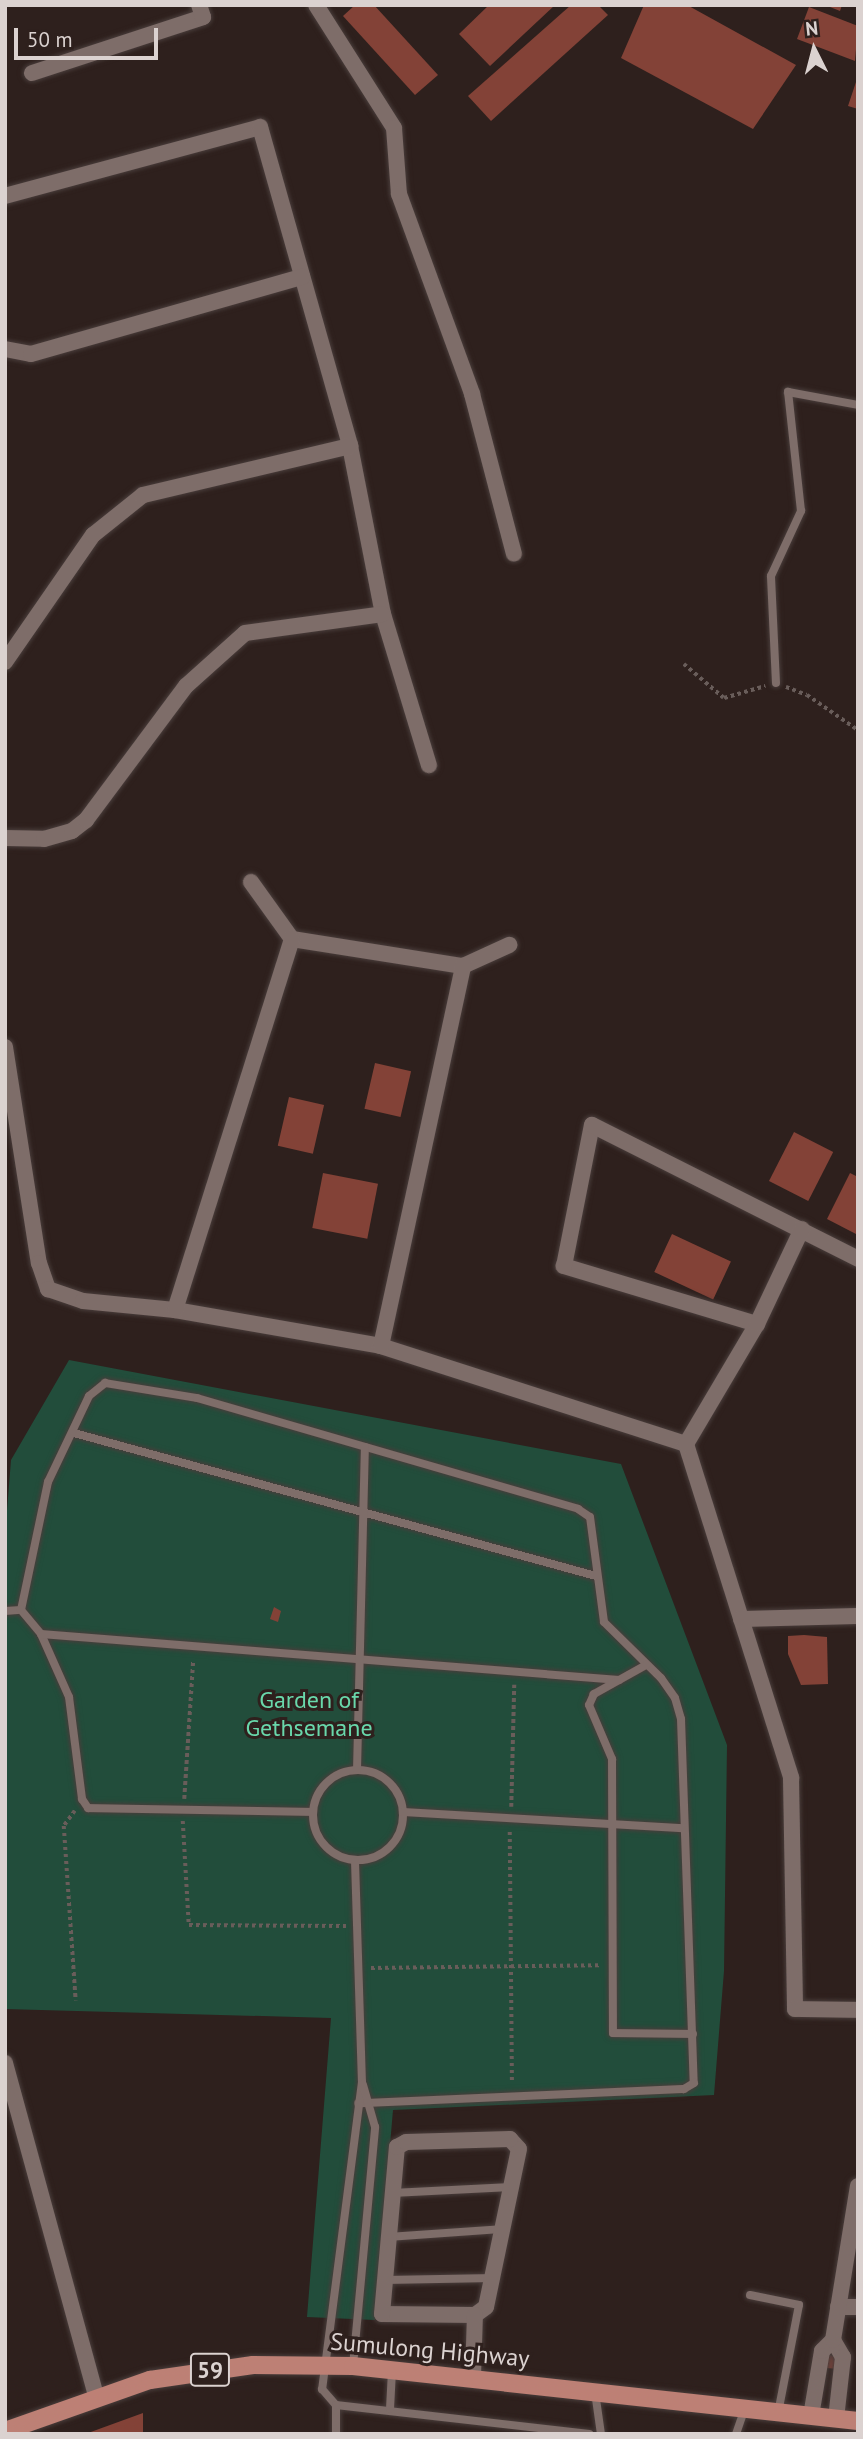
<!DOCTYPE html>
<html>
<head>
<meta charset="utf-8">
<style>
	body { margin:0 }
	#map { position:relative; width:863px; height:2439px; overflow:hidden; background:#2e201d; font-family:"PT Sans",sans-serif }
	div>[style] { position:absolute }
	.green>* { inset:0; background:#224d3b }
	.building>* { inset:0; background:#834237; transform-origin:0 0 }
	.path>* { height:3.5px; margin-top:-1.75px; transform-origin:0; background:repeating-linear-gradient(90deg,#695d5a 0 3.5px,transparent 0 7px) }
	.roads { filter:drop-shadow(0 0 2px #493d3b) drop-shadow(0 0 2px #493d3b) }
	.service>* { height:8px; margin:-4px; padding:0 4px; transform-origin:4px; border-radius:4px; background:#7e6d69 }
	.service>.ring { margin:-4px; padding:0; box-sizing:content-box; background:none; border:8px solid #7e6d69; border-radius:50% }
	.minor>* { height:16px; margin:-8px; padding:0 8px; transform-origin:8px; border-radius:8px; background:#7e6d69 }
	.primary>* { height:18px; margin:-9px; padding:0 9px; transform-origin:9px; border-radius:9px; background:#bd8075 }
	span { translate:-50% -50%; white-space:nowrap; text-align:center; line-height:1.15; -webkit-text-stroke:6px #2e201d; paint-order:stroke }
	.shield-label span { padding:2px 5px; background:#2e201d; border:2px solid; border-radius:5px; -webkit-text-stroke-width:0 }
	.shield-label { font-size:23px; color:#dbd2d0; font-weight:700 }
	.park-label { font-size:24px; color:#69d8ab }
	.street-label { font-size:24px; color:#dbd2d0 }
	.frame { position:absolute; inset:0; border:7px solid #dbd2d0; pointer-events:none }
	.north { position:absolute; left:779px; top:14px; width:70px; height:70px; -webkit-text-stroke:5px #2e201d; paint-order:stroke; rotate:354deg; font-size:19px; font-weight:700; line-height:28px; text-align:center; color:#dbd2d0 }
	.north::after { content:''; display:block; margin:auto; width:24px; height:32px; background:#dbd2d0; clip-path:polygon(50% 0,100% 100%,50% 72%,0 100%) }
	.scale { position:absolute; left:14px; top:28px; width:144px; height:32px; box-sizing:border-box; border:4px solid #dbd2d0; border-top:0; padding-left:9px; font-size:21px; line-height:24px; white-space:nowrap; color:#dbd2d0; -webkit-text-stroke:5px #2e201d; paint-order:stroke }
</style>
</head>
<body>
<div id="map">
	<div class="green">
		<div style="clip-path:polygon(69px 1360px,621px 1464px,727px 1745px,724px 1971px,714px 2095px,393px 2110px,375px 2320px,307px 2317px,331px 2018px,5px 2009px,5px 1536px,11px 1460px)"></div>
	</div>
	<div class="building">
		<div style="clip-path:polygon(355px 5px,374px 5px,438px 75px,415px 95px,343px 16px)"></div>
		<div style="clip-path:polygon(489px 5px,555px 5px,490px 66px,459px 34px)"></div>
		<div style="clip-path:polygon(571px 5px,598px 5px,608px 15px,491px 121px,468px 96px)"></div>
		<div style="clip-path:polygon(644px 5px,687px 5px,796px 65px,753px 129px,621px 58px)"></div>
		<div style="clip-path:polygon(825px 5px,842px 5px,840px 11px)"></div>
		<div style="clip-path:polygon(809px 7px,858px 26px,855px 61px,797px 39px)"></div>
		<div style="clip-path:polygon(857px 79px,858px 79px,858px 109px,848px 106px)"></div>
		<div style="left:375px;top:1063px;width:37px;height:47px;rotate:13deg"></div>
		<div style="left:289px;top:1097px;width:36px;height:50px;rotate:13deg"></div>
		<div style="left:794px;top:1132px;width:44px;height:55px;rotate:27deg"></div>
		<div style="left:323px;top:1173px;width:56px;height:56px;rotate:11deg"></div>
		<div style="clip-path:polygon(850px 1173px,858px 1177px,856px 1234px,827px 1219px)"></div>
		<div style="left:672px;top:1234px;width:65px;height:42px;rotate:25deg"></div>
		<div style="clip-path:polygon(274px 1607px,281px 1611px,278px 1622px,270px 1619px)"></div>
		<div style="clip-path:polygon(804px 1635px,827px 1637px,828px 1684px,801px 1685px,788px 1654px,788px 1636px)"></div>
		<div style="left:828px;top:2355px;width:9px;height:13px;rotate:6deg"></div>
		<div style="clip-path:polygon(143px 2413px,143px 2434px,88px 2434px,88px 2433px)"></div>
	</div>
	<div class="path">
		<div style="left:684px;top:664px;width:52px;rotate:40.4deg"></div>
		<div style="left:724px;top:698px;width:43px;rotate:-16.3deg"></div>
		<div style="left:786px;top:687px;width:22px;rotate:21deg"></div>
		<div style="left:807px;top:695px;width:62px;rotate:34.5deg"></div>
		<div style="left:184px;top:1799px;width:139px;rotate:-86.3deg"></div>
		<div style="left:511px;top:1807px;width:122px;rotate:-88.6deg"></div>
		<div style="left:75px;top:1811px;width:19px;rotate:126deg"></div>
		<div style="left:64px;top:1826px;width:175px;rotate:86.1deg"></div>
		<div style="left:183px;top:1821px;width:104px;rotate:86.7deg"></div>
		<div style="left:189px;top:1925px;width:157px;rotate:0.4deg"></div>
		<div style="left:510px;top:1832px;width:251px;rotate:89.5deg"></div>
		<div style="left:371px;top:1968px;width:230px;rotate:-0.7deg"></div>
	</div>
	<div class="roads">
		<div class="service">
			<div style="left:776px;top:683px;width:107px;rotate:-92.7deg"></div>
			<div style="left:771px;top:576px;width:72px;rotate:-65.2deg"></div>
			<div style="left:801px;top:511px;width:120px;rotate:-96.2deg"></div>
			<div style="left:788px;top:392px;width:71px;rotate:10.5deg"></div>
			<div style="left:74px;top:1433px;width:541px;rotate:15.32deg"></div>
			<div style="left:21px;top:1610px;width:131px;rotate:-78.1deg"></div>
			<div style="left:48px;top:1482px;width:95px;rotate:-64.5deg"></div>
			<div style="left:89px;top:1396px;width:21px;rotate:-39deg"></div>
			<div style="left:105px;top:1383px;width:93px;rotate:9.3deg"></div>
			<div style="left:197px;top:1398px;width:397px;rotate:16.2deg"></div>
			<div style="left:578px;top:1509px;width:14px;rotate:34deg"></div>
			<div style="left:590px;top:1517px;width:106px;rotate:82.4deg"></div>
			<div style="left:604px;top:1622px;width:80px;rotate:44.5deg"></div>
			<div style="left:661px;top:1678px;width:24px;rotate:55deg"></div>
			<div style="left:675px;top:1698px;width:22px;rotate:74deg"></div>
			<div style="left:681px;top:1719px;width:364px;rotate:88deg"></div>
			<div style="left:694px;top:2083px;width:12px;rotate:149deg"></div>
			<div style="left:684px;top:2089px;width:326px;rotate:177.5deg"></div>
			<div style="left:5px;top:1611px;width:16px;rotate:-4deg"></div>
			<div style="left:21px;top:1610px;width:31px;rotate:50deg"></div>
			<div style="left:41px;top:1634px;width:69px;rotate:66deg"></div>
			<div style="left:69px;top:1697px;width:103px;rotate:82.7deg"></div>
			<div style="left:82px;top:1799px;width:11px;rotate:56deg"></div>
			<div style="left:88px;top:1808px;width:224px;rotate:1deg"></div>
			<div style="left:41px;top:1634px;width:580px;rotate:4.55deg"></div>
			<div style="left:646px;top:1665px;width:60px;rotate:150.9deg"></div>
			<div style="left:594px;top:1694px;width:12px;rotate:114deg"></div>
			<div style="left:589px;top:1705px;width:59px;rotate:66.9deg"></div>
			<div style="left:612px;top:1759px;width:274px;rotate:89.8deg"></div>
			<div style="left:613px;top:2033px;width:80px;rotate:0.7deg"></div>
			<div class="ring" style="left:313px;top:1770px;width:82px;height:82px"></div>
			<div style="left:357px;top:1770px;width:323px;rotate:-88.6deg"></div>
			<div style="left:403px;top:1812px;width:281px;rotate:3.3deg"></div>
			<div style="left:355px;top:1861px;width:221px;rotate:88.2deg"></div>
			<div style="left:362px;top:2082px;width:310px;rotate:97.4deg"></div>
			<div style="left:322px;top:2389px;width:21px;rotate:49deg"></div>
			<div style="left:336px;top:2405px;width:255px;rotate:6.5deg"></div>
			<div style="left:392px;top:2193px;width:119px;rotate:-2.9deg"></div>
			<div style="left:388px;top:2237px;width:113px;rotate:-4deg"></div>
			<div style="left:385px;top:2280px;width:109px;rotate:-1.1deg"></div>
			<div style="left:750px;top:2295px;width:50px;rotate:11.5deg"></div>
			<div style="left:799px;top:2305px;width:110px;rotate:101deg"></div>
			<div style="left:353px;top:2366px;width:240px;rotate:-84.7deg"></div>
			<div style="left:375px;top:2127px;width:44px;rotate:-105.9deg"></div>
			<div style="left:595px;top:2392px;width:42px;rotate:81.9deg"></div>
			<div style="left:390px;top:2409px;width:39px;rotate:-87deg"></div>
			<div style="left:336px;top:2434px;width:29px;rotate:-90deg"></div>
			<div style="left:736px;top:2434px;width:28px;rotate:-71deg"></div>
		</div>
		<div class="minor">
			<div style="left:316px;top:5px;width:146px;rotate:57.6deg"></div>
			<div style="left:394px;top:128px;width:66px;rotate:85.7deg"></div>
			<div style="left:399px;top:194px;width:213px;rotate:69.9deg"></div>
			<div style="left:472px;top:394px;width:165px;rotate:75.3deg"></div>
			<div style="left:32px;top:73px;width:180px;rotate:-18.1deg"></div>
			<div style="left:203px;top:17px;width:13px;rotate:-108deg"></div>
			<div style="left:5px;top:196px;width:264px;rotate:-15.1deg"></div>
			<div style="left:260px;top:127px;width:331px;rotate:74.2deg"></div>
			<div style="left:350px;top:446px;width:171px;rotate:78.9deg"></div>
			<div style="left:383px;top:614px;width:158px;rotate:73.1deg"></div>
			<div style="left:5px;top:349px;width:26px;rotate:11deg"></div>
			<div style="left:31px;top:354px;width:282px;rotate:-15.9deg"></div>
			<div style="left:5px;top:662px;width:155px;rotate:-55.3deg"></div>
			<div style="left:93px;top:535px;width:64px;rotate:-38.7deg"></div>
			<div style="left:143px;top:495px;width:213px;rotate:-13.3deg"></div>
			<div style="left:5px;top:838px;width:39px;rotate:1deg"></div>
			<div style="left:44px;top:839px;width:29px;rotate:-16deg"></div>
			<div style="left:72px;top:831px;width:18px;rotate:-38deg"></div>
			<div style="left:86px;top:820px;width:167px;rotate:-53.3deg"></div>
			<div style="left:186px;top:686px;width:79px;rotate:-41.9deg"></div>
			<div style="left:245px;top:633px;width:139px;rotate:-7.8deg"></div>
			<div style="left:251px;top:882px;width:70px;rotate:54.3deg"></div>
			<div style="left:292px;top:939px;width:173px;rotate:9deg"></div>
			<div style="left:463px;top:966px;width:51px;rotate:-24.5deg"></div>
			<div style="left:5px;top:1047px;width:219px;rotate:81.1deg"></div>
			<div style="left:39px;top:1263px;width:28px;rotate:71deg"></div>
			<div style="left:48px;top:1289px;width:37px;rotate:19deg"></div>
			<div style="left:83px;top:1301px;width:92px;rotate:5.6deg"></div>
			<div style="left:175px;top:1310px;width:209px;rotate:9.9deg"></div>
			<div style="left:381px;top:1346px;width:320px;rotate:17.8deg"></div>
			<div style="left:686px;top:1444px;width:350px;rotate:72.5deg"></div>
			<div style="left:791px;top:1778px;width:231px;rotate:89deg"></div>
			<div style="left:795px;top:2009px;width:63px;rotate:0.9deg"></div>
			<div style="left:175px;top:1310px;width:389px;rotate:-72.5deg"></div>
			<div style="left:757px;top:1324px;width:202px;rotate:-163.3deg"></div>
			<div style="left:564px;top:1266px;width:144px;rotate:-78.8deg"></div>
			<div style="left:592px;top:1125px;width:298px;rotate:26.7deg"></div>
			<div style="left:381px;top:1346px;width:389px;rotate:-77.8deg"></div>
			<div style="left:686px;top:1444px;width:139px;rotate:-59.4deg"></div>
			<div style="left:757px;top:1324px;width:105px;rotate:-64.7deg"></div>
			<div style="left:741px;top:1619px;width:117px;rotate:-1.5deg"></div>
			<div style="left:5px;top:2063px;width:345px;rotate:74.7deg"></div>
			<div style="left:510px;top:2139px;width:13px;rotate:48deg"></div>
			<div style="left:519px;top:2149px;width:161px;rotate:101.8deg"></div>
			<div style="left:486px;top:2307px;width:14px;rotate:144deg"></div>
			<div style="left:475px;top:2315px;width:93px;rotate:-179.4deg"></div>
			<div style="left:382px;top:2314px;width:168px;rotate:-84.9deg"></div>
			<div style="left:397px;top:2147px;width:10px;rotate:-29deg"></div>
			<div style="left:406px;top:2142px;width:104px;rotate:-1.7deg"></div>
			<div style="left:838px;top:2307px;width:20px"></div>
			<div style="left:833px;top:2340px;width:20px;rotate:60deg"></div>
			<div style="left:843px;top:2357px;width:61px;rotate:96.5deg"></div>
			<div style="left:473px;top:2377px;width:62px;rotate:-88.2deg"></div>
			<div style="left:811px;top:2416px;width:66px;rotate:-80.4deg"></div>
			<div style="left:822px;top:2351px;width:16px;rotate:-45deg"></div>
			<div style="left:833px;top:2340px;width:156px;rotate:-80.8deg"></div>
		</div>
		<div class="primary">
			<div style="left:5px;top:2431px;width:154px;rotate:-19.4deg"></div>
			<div style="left:150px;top:2380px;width:104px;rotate:-8.3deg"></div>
			<div style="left:253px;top:2365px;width:100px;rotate:0.6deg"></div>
			<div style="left:353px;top:2366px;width:508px;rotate:6.22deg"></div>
		</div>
	</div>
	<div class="shield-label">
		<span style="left:210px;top:2370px">59</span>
	</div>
	<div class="park-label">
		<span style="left:309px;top:1714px">Garden of<br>Gethsemane</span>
	</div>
	<div class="street-label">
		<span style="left:430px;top:2350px;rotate:5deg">Sumulong Highway</span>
	</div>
	<div class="frame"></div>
	<div class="north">N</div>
	<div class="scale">50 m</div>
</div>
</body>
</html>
